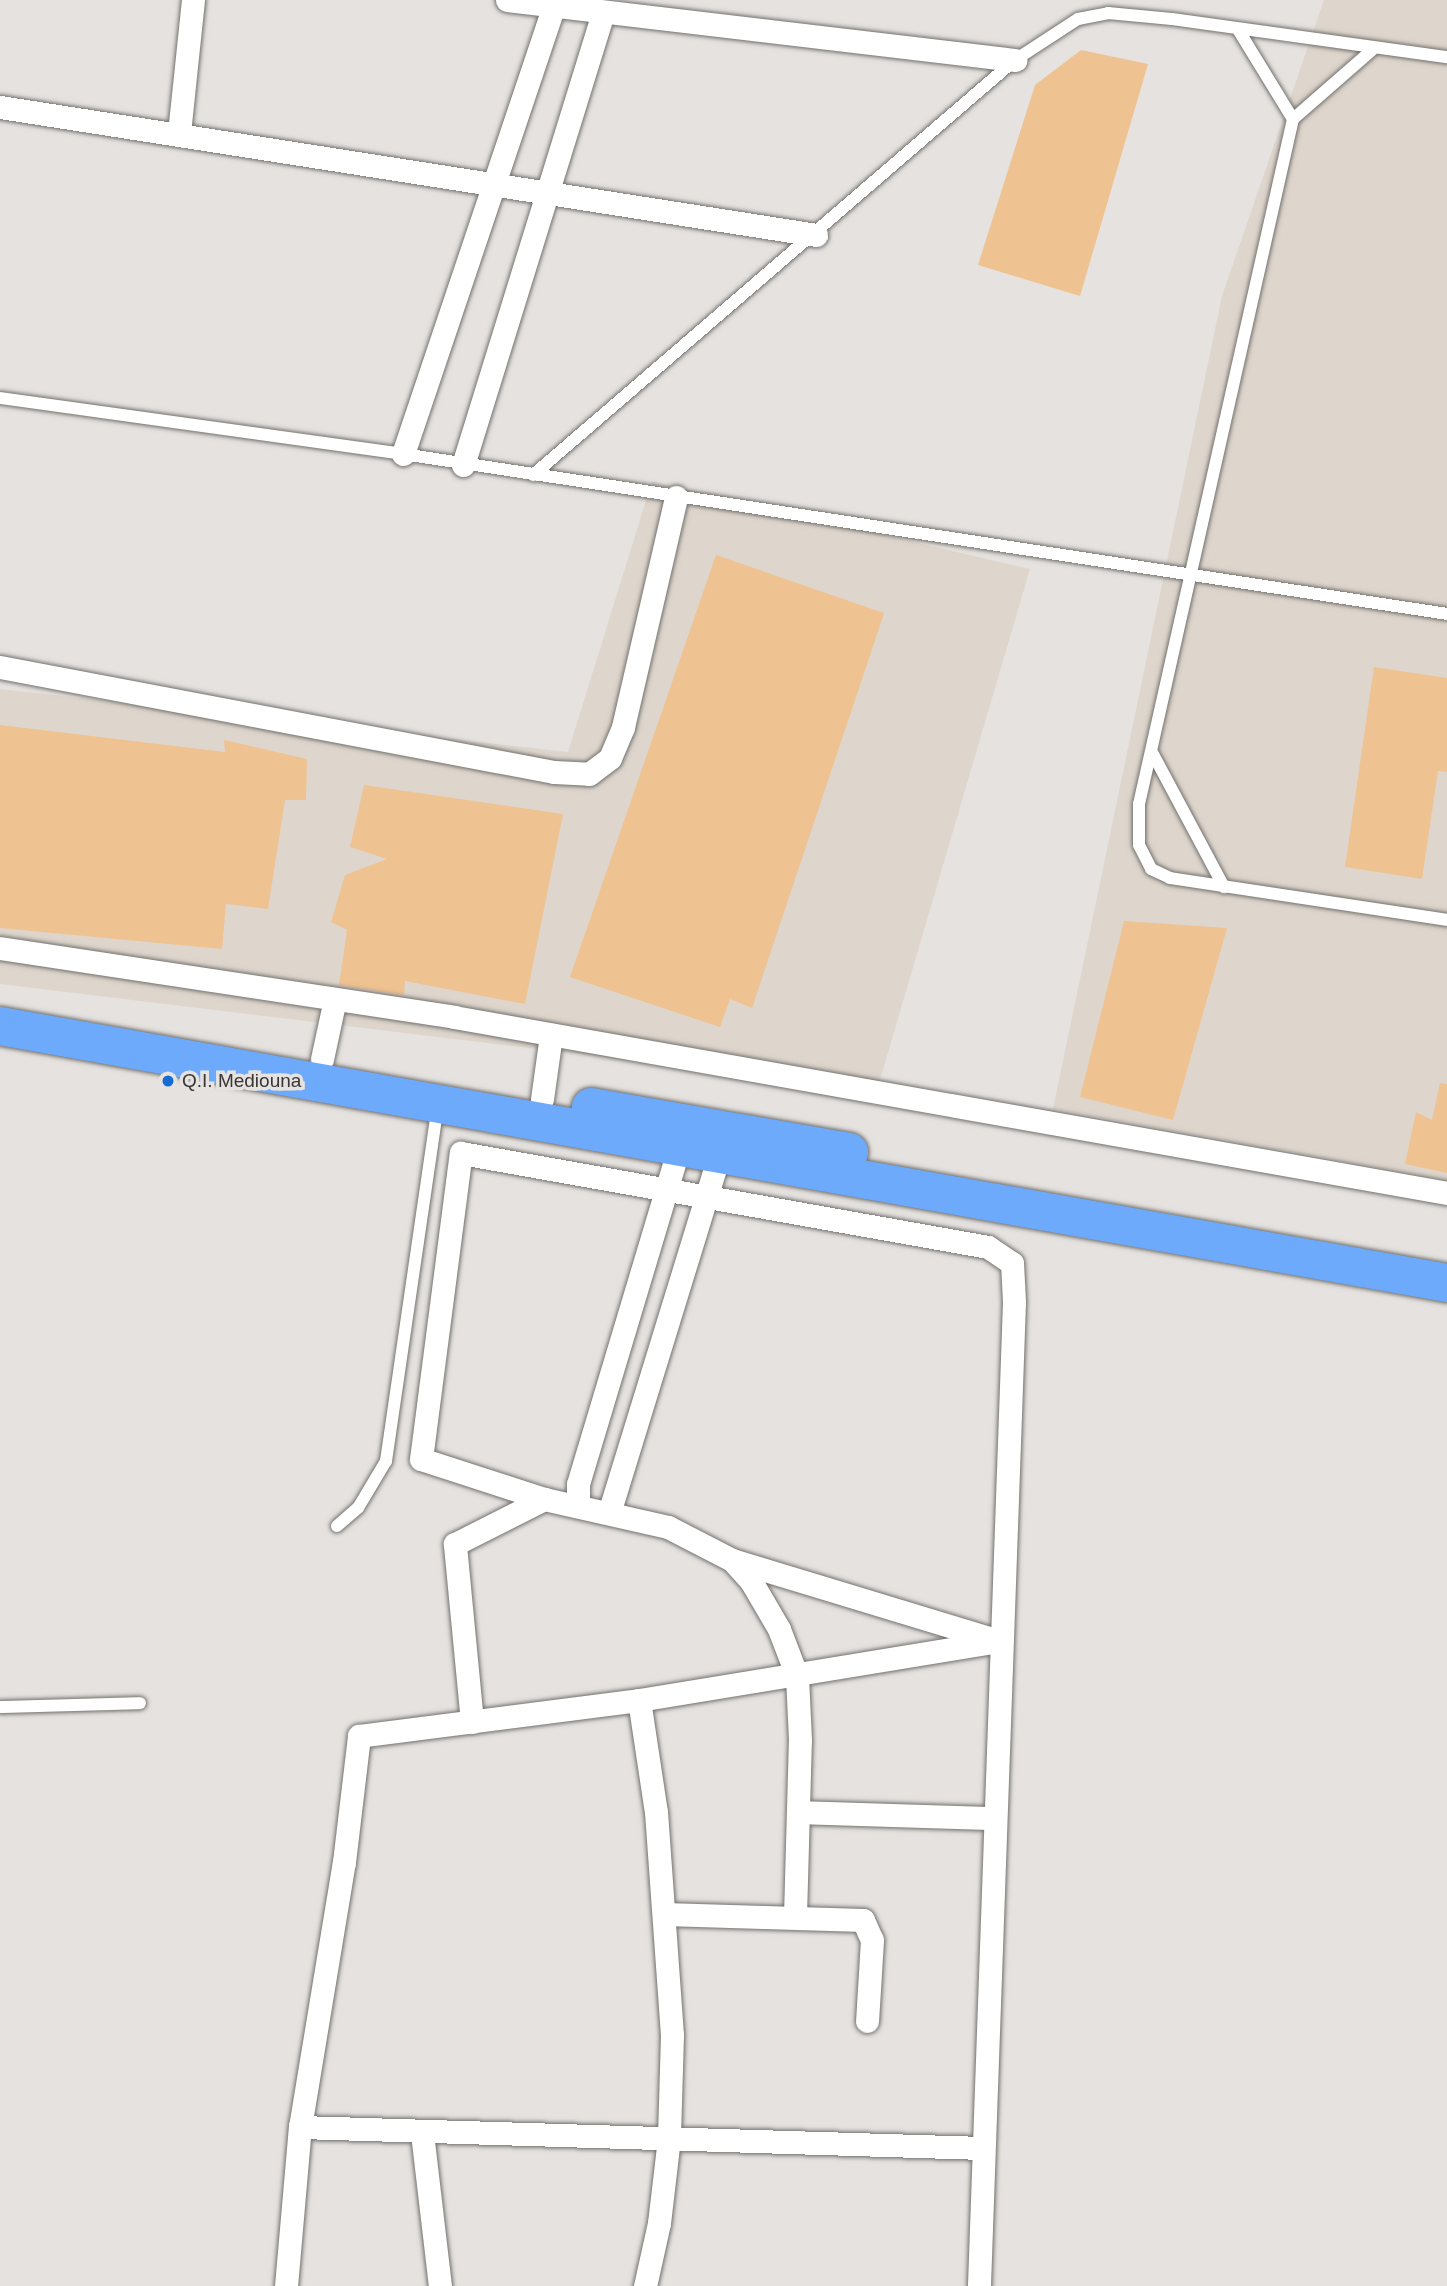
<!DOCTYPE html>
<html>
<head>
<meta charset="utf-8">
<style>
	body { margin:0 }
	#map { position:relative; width:1447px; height:2286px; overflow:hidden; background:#e5e2df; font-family:Arial,sans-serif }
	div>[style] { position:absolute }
	.built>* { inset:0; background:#ded6cd }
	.building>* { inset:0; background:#efc291 }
	.roads { filter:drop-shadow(0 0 2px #73716e) drop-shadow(0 0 2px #73716e) }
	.service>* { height:12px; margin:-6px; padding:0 6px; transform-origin:6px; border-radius:6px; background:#fff }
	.minor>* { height:23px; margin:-11.5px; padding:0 11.5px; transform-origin:11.5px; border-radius:11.5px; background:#fff }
	.trunk>* { height:38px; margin:-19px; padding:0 19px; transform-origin:19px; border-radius:19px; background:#6eaafc }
	.dots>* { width:19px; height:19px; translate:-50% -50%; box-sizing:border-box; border:4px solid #e5e2df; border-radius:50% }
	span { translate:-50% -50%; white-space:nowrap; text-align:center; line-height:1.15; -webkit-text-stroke:7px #e5e2df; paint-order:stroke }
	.poi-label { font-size:19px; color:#383736 }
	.left { translate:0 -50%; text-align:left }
</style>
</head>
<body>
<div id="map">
	<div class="built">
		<div style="clip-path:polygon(1324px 0,1447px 0,1447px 1180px,1053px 1109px,1222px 296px)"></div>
		<div style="clip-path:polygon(652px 481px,1030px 569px,877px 1090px,0 984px,0 689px,568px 752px)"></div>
	</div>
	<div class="building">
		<div style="clip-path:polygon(1081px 50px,1148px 64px,1080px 296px,978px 265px,1035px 85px)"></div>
		<div style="clip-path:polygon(716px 555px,884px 613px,752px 1008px,730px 999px,720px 1027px,570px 977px)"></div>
		<div style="clip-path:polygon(1374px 667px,1447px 678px,1447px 772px,1438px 771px,1422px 879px,1345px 867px)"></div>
		<div style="clip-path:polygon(0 725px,225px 752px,224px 740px,307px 759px,306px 800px,285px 800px,268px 909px,226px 904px,222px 949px,0 928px)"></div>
		<div style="clip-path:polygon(364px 785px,563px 814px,525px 1004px,405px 981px,404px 995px,339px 985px,347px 930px,331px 922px,345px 875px,387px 859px,350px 847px)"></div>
		<div style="clip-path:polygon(1124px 921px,1227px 928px,1173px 1120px,1080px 1097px)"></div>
		<div style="clip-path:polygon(1440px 1083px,1447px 1084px,1447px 1173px,1405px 1164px,1416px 1112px,1432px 1120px)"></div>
	</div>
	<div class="roads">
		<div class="service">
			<div style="left:1239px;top:31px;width:103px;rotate:58.5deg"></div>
			<div style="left:1293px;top:119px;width:702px;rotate:102.67deg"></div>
			<div style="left:1139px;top:804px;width:41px;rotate:90deg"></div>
			<div style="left:1139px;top:845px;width:27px;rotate:63deg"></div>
			<div style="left:1151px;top:869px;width:21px;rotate:25deg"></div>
			<div style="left:1170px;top:878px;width:280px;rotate:8.6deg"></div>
			<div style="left:1293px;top:119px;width:105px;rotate:-41.1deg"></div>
			<div style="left:0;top:398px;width:407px;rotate:7.9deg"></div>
			<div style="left:403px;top:454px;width:1056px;rotate:8.71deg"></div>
			<div style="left:533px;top:475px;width:636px;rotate:-40.73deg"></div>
			<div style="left:1015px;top:60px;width:75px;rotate:-33.1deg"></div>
			<div style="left:1078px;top:19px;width:31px;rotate:-11deg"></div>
			<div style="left:1108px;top:13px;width:64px;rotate:5.4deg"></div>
			<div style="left:1172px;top:19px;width:278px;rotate:7.9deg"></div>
			<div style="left:1153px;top:754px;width:151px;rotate:61.9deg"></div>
			<div style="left:337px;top:1526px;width:28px;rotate:-41deg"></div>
			<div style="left:358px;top:1508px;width:55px;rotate:-59.2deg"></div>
			<div style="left:386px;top:1461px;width:359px;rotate:-81.7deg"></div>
			<div style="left:0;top:1707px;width:140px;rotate:-1.6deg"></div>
		</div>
		<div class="minor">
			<div style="left:507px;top:0;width:512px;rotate:6.74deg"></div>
			<div style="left:0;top:107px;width:826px;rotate:8.91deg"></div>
			<div style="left:179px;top:133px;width:134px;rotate:-84deg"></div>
			<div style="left:403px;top:454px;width:471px;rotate:-71.4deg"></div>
			<div style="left:463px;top:465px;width:471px;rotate:-72.8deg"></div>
			<div style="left:0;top:667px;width:564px;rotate:10.73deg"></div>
			<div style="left:554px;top:772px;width:35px;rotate:3deg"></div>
			<div style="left:589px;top:774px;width:26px;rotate:-37deg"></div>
			<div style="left:610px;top:758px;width:34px;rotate:-67deg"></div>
			<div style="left:623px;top:727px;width:236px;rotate:-77deg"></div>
			<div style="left:0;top:948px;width:459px;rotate:8.6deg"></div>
			<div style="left:454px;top:1017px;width:1008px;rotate:10.05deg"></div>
			<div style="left:322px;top:1059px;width:61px;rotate:-77.8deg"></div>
			<div style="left:542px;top:1099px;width:65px;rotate:-82deg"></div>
			<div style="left:578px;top:1506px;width:22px;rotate:-90deg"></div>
			<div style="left:578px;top:1484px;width:351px;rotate:-73.3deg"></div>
			<div style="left:609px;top:1513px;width:375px;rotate:-72.9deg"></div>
			<div style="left:639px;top:1700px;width:113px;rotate:81.4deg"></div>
			<div style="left:656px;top:1812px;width:224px;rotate:85.9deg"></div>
			<div style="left:672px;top:2035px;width:103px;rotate:91.7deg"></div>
			<div style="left:669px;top:2138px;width:86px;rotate:96.7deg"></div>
			<div style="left:659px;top:2223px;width:65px;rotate:102.5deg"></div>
			<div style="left:472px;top:1722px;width:179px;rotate:-95.5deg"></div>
			<div style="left:455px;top:1544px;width:100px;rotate:-26.8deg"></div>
			<div style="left:799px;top:1812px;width:194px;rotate:1.8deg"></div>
			<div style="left:664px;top:1914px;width:199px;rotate:1.7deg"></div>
			<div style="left:863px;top:1920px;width:22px;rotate:66deg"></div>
			<div style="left:872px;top:1940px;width:81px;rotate:93.5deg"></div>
			<div style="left:795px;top:1916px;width:176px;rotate:-88.4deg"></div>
			<div style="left:800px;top:1740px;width:64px;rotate:-92.7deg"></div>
			<div style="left:797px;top:1676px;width:50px;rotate:-111deg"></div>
			<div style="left:779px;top:1629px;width:56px;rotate:-120.3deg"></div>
			<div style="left:751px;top:1581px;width:28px;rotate:-132deg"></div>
			<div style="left:732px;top:1560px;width:72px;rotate:-152.7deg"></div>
			<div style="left:668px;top:1527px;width:127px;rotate:-167.3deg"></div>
			<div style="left:544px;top:1499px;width:129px;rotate:-162deg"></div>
			<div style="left:421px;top:1459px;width:309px;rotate:-82.6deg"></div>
			<div style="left:461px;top:1153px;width:535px;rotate:10.11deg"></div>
			<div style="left:988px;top:1247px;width:29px;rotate:34deg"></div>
			<div style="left:1012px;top:1263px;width:39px;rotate:87deg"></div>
			<div style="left:1014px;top:1302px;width:985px;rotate:92.04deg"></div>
			<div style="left:300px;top:2127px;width:683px;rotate:1.76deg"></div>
			<div style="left:422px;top:2133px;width:154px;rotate:83.3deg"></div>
			<div style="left:286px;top:2286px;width:160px;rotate:-85deg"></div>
			<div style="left:300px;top:2127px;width:269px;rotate:-80.6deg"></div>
			<div style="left:344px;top:1862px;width:127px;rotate:-83.2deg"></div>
			<div style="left:359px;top:1736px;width:282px;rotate:-7.3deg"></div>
			<div style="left:639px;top:1700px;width:365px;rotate:-9.3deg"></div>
			<div style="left:999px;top:1641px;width:279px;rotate:-163.1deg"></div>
		</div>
		<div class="trunk">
			<div style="left:0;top:1026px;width:1470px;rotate:10.07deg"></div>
			<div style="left:591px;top:1107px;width:262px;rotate:9.9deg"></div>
		</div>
	</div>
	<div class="dots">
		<div style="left:168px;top:1081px;background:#146cd5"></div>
	</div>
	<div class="poi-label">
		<span class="left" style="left:182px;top:1081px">Q.I. Mediouna</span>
	</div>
</div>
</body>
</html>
